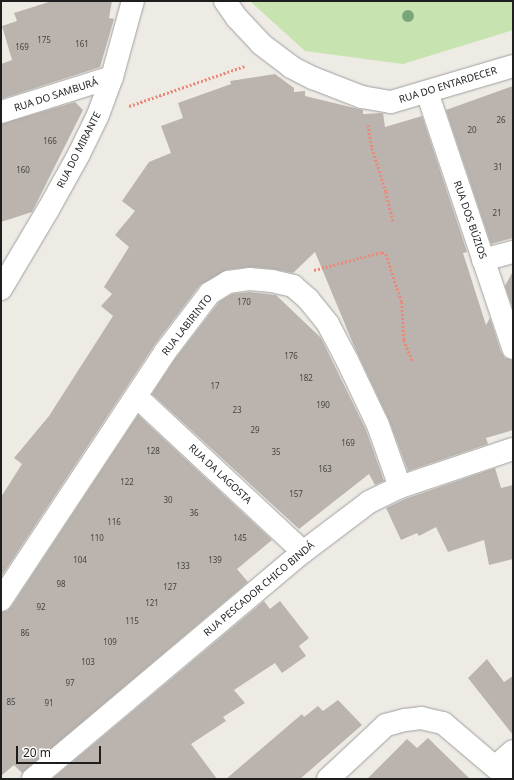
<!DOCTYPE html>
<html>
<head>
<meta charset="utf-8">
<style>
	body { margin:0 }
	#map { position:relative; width:514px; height:780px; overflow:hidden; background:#eeebe5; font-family:"Noto Sans",sans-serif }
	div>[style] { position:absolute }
	.grass>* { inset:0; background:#c7e3b0 }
	.building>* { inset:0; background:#bbb4ae }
	.path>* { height:2.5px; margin-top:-1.25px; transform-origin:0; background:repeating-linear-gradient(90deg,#eb8979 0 2px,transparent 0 4px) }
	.roads { filter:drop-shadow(0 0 1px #9f9f9f) drop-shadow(0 0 1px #9f9f9f) }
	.minor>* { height:22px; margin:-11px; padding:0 11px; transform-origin:11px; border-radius:11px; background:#fff }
	.trees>* { width:12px; height:12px; margin:-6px; border-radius:50%; background:#78a87a }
	span { translate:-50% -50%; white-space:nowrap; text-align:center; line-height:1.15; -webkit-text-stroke:3px #fff; paint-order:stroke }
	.number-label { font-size:8px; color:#454442 }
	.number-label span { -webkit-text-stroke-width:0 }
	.street-label { font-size:10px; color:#1e1e1e }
	.frame { position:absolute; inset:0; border:2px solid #1e1e1e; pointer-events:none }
	.scale { position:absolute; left:16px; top:746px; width:85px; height:18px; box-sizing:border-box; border:2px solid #1e1e1e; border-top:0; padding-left:5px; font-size:12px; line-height:14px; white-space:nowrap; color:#1e1e1e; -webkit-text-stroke:3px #fff; paint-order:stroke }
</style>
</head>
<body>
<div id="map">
	<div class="grass">
		<div style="clip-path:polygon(250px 1px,513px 1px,513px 30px,403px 64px,305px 51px)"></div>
	</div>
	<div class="building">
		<div style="clip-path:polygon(52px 1px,112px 1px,109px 18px,114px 19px,100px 67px,1px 99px,1px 64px,12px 60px,2px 26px,17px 21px,14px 13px)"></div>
		<div style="clip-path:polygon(275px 74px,294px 88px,294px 92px,305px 91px,305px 96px,363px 110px,363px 114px,383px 113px,385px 127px,422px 116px,467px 252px,463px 253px,486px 325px,490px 318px,501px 352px,505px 358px,513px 360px,513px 430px,486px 438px,488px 444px,408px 471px,389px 420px,354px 346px,315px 252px,293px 273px,273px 269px,250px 267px,226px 270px,200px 285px,155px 344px,1px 577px,1px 497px,22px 464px,14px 458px,49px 416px,113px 316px,101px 306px,112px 294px,104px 287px,129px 247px,115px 235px,135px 211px,122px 201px,149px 162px,171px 153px,161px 126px,183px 118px,178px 103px,231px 84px,230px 81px)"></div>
		<div style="clip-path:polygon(513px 86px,513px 238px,491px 244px,446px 110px)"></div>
		<div style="clip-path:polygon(75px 102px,83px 110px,32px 212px,1px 222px,1px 124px)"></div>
		<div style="clip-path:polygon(513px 271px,513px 309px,505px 286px)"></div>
		<div style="clip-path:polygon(249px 292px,276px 295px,321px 338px,366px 430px,384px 481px,375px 485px,369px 474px,299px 529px,152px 394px,175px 359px,219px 302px,232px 294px)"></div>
		<div style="clip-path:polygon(138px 415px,272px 540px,237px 569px,248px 582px,22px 773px,14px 765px,1px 776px,1px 612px,7px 611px,11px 607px)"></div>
		<div style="clip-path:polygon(495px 468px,501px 488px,513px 485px,513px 559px,489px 565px,484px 540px,448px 552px,436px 527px,419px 536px,417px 533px,401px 540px,386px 508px,405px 499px)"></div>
		<div style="clip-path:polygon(264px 601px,270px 609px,280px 601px,309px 638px,299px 646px,306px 656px,282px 673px,275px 663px,234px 690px,245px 703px,223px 717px,226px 721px,191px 744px,217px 779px,52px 779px)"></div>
		<div style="clip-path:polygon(487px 659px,504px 682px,513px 676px,513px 735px,468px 678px)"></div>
		<div style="clip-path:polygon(338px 700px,362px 725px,300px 779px,226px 779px,302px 714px,304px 717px,318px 706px,323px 711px)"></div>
		<div style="clip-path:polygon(428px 738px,470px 779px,367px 779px,407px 739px,417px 748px)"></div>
	</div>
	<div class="path">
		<div style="left:129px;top:106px;width:123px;rotate:-19deg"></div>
		<div style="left:368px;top:125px;width:23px;rotate:80deg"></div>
		<div style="left:372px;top:148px;width:46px;rotate:72.3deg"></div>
		<div style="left:386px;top:192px;width:30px;rotate:76deg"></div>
		<div style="left:314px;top:270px;width:70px;rotate:-14.8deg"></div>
		<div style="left:382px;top:252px;width:4px;rotate:27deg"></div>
		<div style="left:386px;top:254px;width:51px;rotate:71.6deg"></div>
		<div style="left:402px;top:302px;width:38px;rotate:87deg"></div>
		<div style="left:404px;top:340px;width:22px;rotate:68deg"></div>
	</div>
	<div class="roads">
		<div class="minor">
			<div style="left:225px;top:1px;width:21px;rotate:55deg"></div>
			<div style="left:237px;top:18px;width:35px;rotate:47deg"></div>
			<div style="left:261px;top:44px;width:38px;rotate:37deg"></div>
			<div style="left:291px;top:67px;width:25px;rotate:27deg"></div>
			<div style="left:313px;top:78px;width:53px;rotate:21.2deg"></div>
			<div style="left:362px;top:97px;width:29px;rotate:10deg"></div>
			<div style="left:391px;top:102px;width:127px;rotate:-16.4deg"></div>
			<div style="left:427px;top:92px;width:270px;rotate:71.4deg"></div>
			<div style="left:1px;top:112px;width:116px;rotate:-17.5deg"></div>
			<div style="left:483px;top:260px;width:31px;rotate:-15deg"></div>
			<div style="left:1px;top:289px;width:92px;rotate:-59.3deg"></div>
			<div style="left:48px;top:210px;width:64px;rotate:-61deg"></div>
			<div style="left:79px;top:154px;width:43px;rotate:-64deg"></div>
			<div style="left:98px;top:115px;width:40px;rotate:-69.8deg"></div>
			<div style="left:112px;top:77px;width:79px;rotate:-74.6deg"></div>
			<div style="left:137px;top:397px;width:227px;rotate:43deg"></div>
			<div style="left:1px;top:600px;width:297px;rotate:-56.5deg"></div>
			<div style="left:165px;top:352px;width:74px;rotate:-52.7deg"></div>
			<div style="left:210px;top:293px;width:21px;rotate:-31deg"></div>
			<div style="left:228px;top:282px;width:21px;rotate:-8deg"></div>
			<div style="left:249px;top:279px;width:23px;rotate:5deg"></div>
			<div style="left:272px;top:281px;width:22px;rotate:13deg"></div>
			<div style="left:293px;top:286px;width:20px;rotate:41deg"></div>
			<div style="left:308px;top:299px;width:32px;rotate:51deg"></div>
			<div style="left:328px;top:324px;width:41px;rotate:62.2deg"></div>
			<div style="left:347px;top:360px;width:72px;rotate:64.5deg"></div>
			<div style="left:378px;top:425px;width:66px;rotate:70.5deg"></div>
			<div style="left:496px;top:766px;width:23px;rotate:-41deg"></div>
			<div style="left:33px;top:779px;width:353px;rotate:-40.1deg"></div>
			<div style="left:303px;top:552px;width:83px;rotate:-37.1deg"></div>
			<div style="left:369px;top:502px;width:34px;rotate:-26deg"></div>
			<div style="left:400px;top:487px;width:119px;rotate:-18.6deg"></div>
			<div style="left:328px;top:779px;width:79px;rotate:-43deg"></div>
			<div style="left:386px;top:725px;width:20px;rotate:-15deg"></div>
			<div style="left:405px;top:720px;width:16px;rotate:-7deg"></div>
			<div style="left:421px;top:718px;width:23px;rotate:13deg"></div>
			<div style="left:443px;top:723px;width:87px;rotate:40.3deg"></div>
		</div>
	</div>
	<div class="trees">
		<div style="left:408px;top:16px"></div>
	</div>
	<div class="number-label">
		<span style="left:44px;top:40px">175</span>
		<span style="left:82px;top:44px">161</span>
		<span style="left:22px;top:47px">169</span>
		<span style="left:501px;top:120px">26</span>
		<span style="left:472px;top:130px">20</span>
		<span style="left:50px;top:141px">166</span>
		<span style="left:498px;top:167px">31</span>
		<span style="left:23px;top:170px">160</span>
		<span style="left:497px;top:213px">21</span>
		<span style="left:244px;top:302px">170</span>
		<span style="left:291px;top:356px">176</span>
		<span style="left:306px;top:378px">182</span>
		<span style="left:215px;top:386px">17</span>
		<span style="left:323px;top:405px">190</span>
		<span style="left:237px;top:410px">23</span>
		<span style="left:255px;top:430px">29</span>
		<span style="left:348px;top:443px">169</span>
		<span style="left:153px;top:451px">128</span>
		<span style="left:276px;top:452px">35</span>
		<span style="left:325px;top:469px">163</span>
		<span style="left:127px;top:482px">122</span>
		<span style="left:296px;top:494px">157</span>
		<span style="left:168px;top:500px">30</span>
		<span style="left:194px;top:513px">36</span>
		<span style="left:114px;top:522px">116</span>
		<span style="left:97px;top:538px">110</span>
		<span style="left:240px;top:538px">145</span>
		<span style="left:80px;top:560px">104</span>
		<span style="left:215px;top:560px">139</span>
		<span style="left:183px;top:566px">133</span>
		<span style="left:61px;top:584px">98</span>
		<span style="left:170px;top:587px">127</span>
		<span style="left:152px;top:603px">121</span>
		<span style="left:41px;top:607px">92</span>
		<span style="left:132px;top:621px">115</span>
		<span style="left:25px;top:633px">86</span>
		<span style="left:110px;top:642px">109</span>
		<span style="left:88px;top:662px">103</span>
		<span style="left:70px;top:683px">97</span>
		<span style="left:11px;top:702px">85</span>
		<span style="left:49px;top:703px">91</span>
	</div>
	<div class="street-label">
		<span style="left:448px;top:85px;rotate:-17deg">RUA DO ENTARDECER</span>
		<span style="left:56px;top:95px;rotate:-18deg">RUA DO SAMBURÁ</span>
		<span style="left:79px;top:150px;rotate:-63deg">RUA DO MIRANTE</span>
		<span style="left:470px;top:220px;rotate:71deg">RUA DOS BÚZIOS</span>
		<span style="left:187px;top:325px;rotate:-52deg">RUA LABIRINTO</span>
		<span style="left:220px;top:474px;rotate:43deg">RUA DA LAGOSTA</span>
		<span style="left:259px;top:589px;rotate:-40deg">RUA PESCADOR CHICO BINDÁ</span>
	</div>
	<div class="frame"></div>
	<div class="scale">20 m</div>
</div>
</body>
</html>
